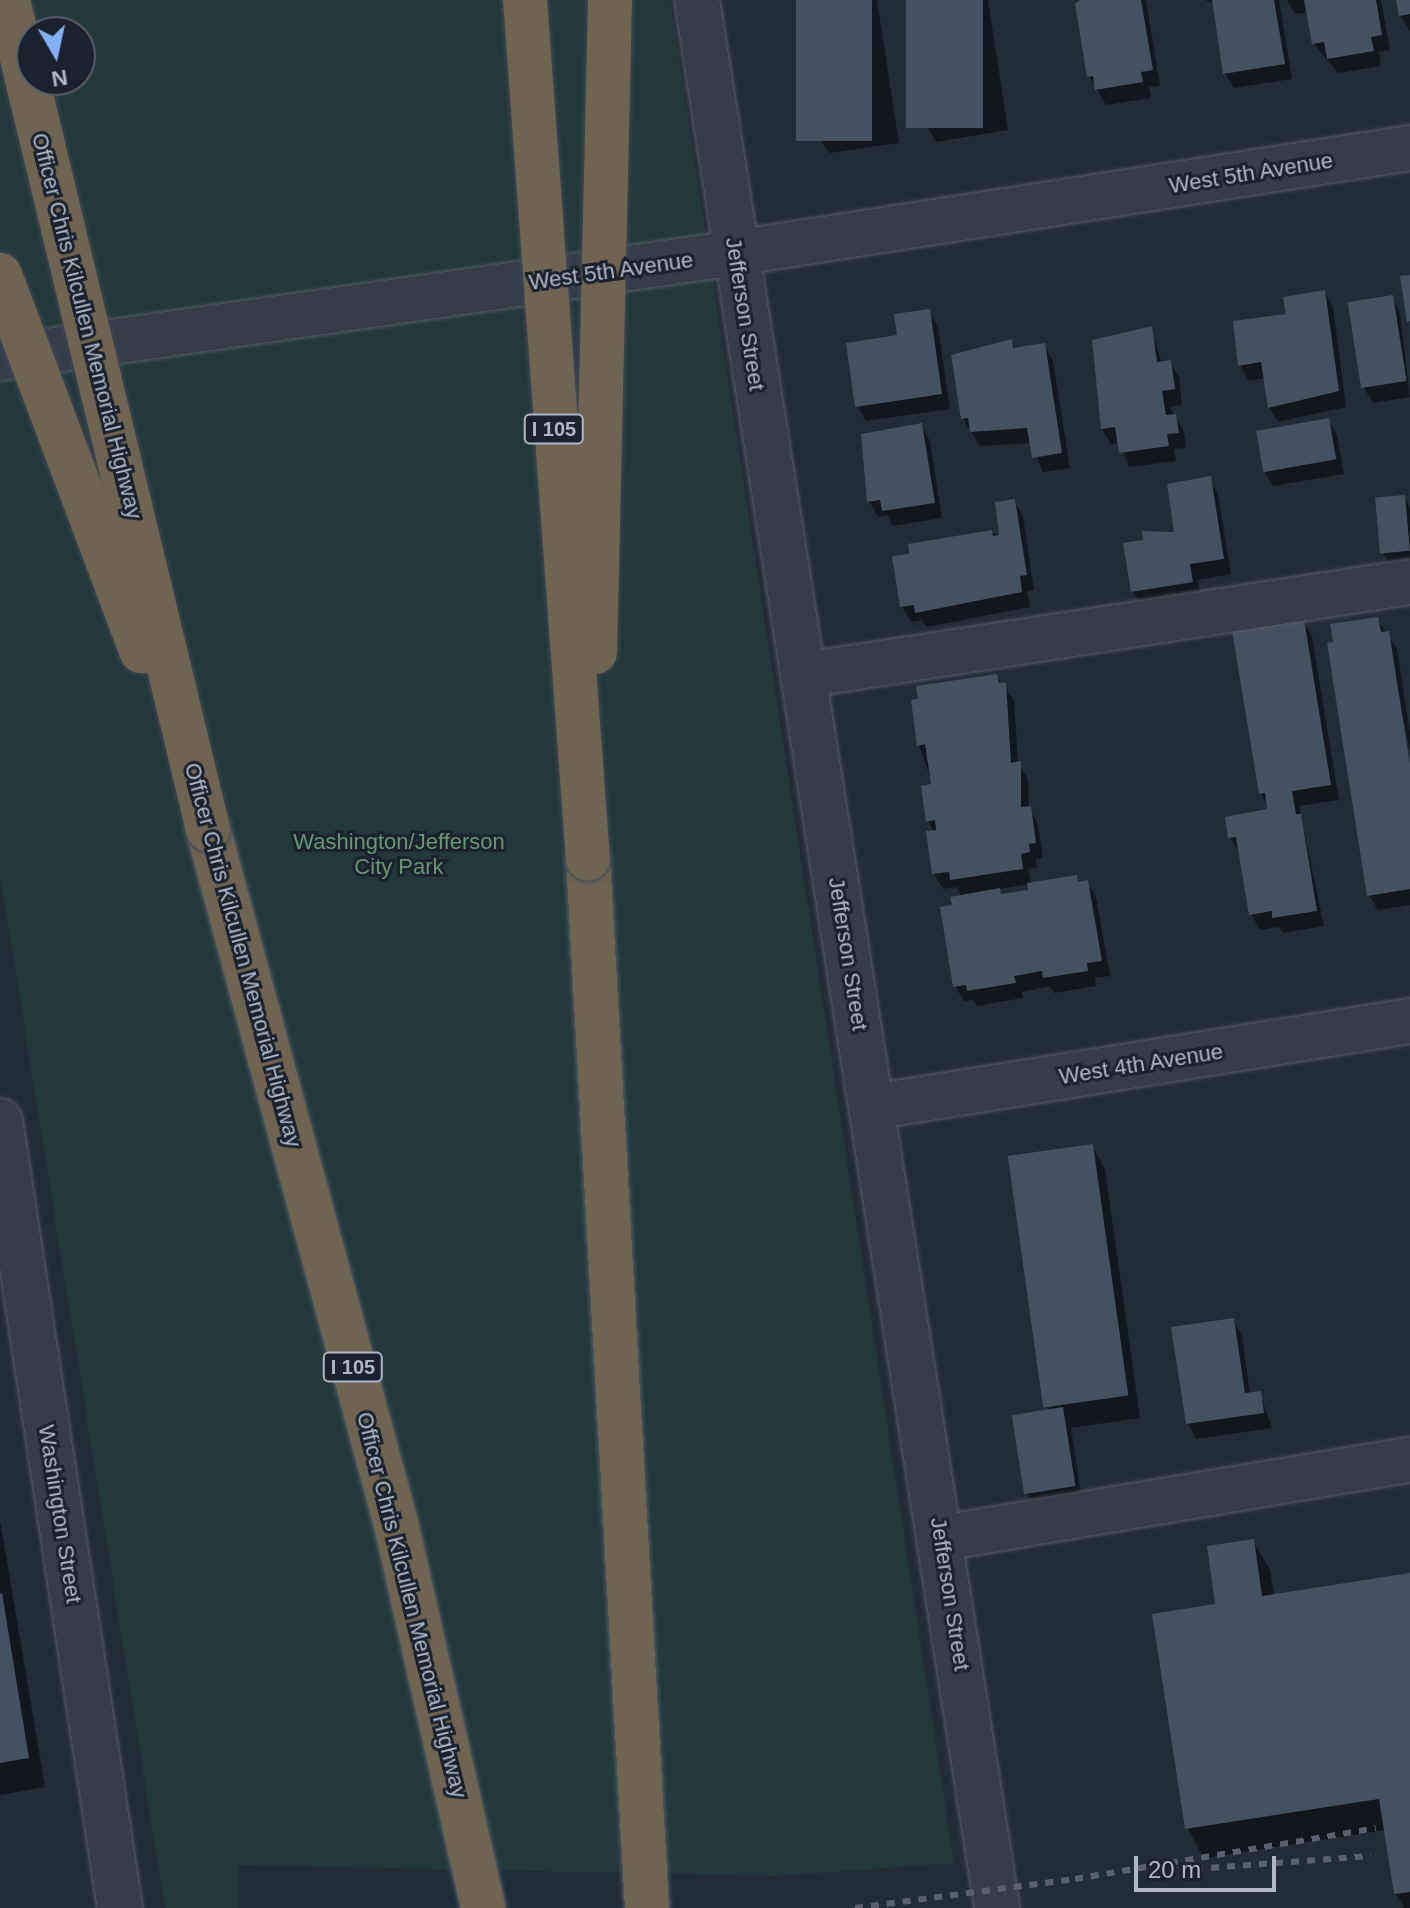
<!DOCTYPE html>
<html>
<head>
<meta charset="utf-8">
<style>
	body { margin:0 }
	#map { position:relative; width:1410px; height:1908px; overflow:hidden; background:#212c39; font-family:Arial,sans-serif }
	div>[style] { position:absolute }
	.green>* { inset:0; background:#23383a }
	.shadow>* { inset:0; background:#0007 }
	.building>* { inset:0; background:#445161; transform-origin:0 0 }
	.roads { filter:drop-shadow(0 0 2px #525b67) drop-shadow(0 0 2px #525b67) }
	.minor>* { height:44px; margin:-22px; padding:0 22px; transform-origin:22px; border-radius:22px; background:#353d49 }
	.highway>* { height:44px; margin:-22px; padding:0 22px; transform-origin:22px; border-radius:22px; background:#6f6352 }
	.rail>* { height:6px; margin-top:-3px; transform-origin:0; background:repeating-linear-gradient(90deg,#576170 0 8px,transparent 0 16px) }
	.bridges { filter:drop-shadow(0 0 2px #3f4854) drop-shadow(0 0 2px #3f4854) }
	.highway-bridge>* { height:44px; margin:-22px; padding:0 22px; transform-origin:22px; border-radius:22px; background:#6f6352 }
	span { translate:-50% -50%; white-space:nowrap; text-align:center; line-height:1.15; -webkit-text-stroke:6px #1a222e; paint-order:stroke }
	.shield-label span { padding:2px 6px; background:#1a222e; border:2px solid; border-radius:6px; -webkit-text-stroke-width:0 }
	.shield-label { font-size:20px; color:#afb8c6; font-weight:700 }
	.street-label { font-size:22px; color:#afb8c6 }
	.park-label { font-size:22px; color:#679671 }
	.north { position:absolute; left:16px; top:16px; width:80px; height:80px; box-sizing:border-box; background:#1a222e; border:2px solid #565e6b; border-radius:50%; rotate:171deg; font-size:22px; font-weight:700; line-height:32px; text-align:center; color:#afb8c6 }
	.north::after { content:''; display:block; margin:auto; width:28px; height:36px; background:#83b1f7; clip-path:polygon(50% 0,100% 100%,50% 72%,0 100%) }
	.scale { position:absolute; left:1134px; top:1856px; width:142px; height:36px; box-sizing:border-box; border:4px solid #afb8c6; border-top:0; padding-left:10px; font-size:24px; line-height:28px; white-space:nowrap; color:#afb8c6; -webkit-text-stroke:6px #1a222e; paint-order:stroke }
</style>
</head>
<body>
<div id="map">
	<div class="green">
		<div style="clip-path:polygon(evenodd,0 0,670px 0,954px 1863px,776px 1876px,238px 1865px,238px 1908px,165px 1908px,0 874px,0 0,32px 32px,80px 32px,80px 80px,32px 80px,32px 32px)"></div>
	</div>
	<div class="shadow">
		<div style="clip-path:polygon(798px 0,877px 0,899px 143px,829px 153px,820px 138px)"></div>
		<div style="clip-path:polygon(908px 0,988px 0,1008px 130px,936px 142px,927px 126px)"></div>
		<div style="clip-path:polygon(1081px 0,1146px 0,1160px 86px,1149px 87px,1151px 98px,1106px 105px,1089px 76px)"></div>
		<div style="clip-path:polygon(1205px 0,1279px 0,1292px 79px,1234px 88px,1225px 73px,1214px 4px)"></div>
		<div style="clip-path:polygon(1287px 0,1381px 0,1390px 50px,1379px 52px,1381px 66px,1338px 73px,1314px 44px,1308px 12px,1295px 14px)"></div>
		<div style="clip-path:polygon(1398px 0,1410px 0,1410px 31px,1401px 16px)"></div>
		<div style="clip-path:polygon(1324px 292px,1333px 307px,1346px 407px,1278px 422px,1269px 407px,1265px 378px,1249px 381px,1240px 365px,1288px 315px)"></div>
		<div style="clip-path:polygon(1392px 297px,1400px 313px,1410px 397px,1373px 403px,1364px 388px)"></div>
		<div style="clip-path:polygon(929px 311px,938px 327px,950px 409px,866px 421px,857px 406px,899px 337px)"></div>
		<div style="clip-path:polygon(1151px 328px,1162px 363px,1170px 362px,1179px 377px,1182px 405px,1170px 407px,1184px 432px,1186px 448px,1174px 449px,1176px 461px,1129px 467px,1119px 443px,1111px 444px,1102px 429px)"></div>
		<div style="clip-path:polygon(1011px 341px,1016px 350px,1044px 345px,1053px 361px,1070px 468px,1043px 472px,1031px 443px,980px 446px,963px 419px)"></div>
		<div style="clip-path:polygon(1328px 420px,1337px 435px,1344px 474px,1273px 486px,1264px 471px,1258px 432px)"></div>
		<div style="clip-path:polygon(921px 425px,930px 441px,942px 518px,893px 526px,887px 515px,878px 517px,869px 501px)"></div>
		<div style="clip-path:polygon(1209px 479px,1218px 494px,1231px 574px,1198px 580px,1201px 597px,1142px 607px,1133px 591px,1177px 535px)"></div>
		<div style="clip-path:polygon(1404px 497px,1410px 508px,1410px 567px,1393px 569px,1384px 554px)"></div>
		<div style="clip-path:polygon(1014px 501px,1023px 516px,1034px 590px,1027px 591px,1030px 607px,926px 627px,922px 620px,911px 622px,902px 606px,991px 532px,1002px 537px)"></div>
		<div style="clip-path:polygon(1377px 619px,1397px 649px,1410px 733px,1410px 752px,1389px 647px,1410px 778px,1410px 905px,1378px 910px,1369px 895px)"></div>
		<div style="clip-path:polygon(1303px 621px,1312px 637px,1339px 800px,1299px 806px,1324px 926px,1283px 933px,1279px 927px,1260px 930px,1251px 914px,1239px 852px,1230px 837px,1270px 811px,1261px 793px)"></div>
		<div style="clip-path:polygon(evenodd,996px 676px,1014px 700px,1018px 764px,1028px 779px,1029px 807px,1038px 824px,1043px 858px,1036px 859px,1037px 868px,1028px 869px,1031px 885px,1076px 877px,1079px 883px,1087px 882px,1096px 897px,1110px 976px,1095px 978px,1096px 986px,1054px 993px,1050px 986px,1022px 992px,1023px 998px,977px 1006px,974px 1000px,964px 1001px,955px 986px,954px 907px,962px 897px,956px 887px,943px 889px,934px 874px,934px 832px,928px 821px,933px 786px,919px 745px,996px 676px,1030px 884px,1031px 892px,1003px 896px,998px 889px,1030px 884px)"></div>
		<div style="clip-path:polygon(1092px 1146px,1105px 1169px,1140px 1418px,1071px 1428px,1082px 1501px,1035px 1508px,1026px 1493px,1049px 1411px)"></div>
		<div style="clip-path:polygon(1233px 1320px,1242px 1335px,1250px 1394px,1260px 1393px,1272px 1428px,1196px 1439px,1188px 1424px)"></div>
		<div style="clip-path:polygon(0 1520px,45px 1787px,0 1795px)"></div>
		<div style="clip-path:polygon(1253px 1541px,1270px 1570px,1274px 1596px,1410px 1575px,1410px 1908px,1404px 1908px,1396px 1894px,1386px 1830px,1204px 1858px,1187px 1828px,1217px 1606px)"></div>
	</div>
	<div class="building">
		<div style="left:796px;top:0;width:76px;height:141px"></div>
		<div style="left:906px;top:0;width:77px;height:128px"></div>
		<div style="clip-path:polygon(1080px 0,1141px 0,1153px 70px,1141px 72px,1143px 82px,1095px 90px,1093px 76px,1087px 77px,1075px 4px)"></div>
		<div style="clip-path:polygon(1212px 0,1274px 0,1285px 64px,1223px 74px)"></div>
		<div style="clip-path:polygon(1304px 0,1376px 0,1382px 35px,1371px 37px,1374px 51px,1327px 59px,1324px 42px,1312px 44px)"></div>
		<div style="clip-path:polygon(1396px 0,1410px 0,1410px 14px,1399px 16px)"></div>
		<div style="clip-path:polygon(1410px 275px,1410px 321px,1407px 322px,1400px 276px)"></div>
		<div style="clip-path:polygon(1325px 290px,1339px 391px,1268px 408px,1261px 362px,1238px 366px,1233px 321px,1286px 314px,1283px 297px)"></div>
		<div style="left:1393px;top:295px;width:87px;height:46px;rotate:81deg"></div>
		<div style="clip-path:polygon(930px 309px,942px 394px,855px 407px,846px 343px,897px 335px,894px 314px)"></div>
		<div style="clip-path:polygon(1152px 326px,1157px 362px,1171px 360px,1175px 389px,1162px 391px,1166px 415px,1176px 414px,1179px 433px,1167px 434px,1169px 446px,1119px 453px,1115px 427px,1101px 429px,1092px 340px)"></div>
		<div style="clip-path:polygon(1012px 339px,1013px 348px,1045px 343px,1062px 453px,1032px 458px,1027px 428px,970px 432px,968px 418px,961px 419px,951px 355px)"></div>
		<div style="left:1329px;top:418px;width:42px;height:74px;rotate:80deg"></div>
		<div style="clip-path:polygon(922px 423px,935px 503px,882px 511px,880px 500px,867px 502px,861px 434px)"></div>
		<div style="clip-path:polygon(1211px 476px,1224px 559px,1190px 564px,1193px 582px,1131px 592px,1123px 543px,1143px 540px,1142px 531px,1174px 532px,1167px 484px)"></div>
		<div style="left:1405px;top:495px;width:56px;height:30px;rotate:85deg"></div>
		<div style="clip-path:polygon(1015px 499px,1027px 575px,1020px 576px,1022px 592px,915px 613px,914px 605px,900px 607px,892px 556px,909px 554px,908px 544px,992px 530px,993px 536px,999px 535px,995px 502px)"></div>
		<div style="clip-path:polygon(1378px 617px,1381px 632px,1389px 631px,1410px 765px,1410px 889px,1367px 896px,1327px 643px,1333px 642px,1330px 624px)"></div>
		<div style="clip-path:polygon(1304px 619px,1331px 785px,1292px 791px,1296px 814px,1301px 814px,1317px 911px,1272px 918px,1272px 911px,1249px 915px,1236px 837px,1228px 838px,1225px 817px,1267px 809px,1265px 793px,1259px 794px,1232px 630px)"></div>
		<div style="clip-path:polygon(997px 674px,999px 683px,1006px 682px,1011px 763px,1021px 761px,1021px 807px,1031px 806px,1036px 843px,1029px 844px,1030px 852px,1021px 854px,1023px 869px,950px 880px,949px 872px,932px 874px,926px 831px,936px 830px,935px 820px,926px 822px,921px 786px,931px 784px,925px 744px,917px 746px,911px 700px,918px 699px,916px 686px)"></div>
		<div style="clip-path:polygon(1077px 875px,1078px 882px,1088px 880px,1102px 961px,1087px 963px,1088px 971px,1043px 978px,1042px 971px,1014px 976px,1016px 983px,967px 991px,966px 985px,953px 987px,940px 907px,952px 905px,950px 897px,1000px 888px,1001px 894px,1028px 890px,1027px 883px)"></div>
		<div style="left:1093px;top:1144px;width:254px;height:86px;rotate:82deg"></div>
		<div style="clip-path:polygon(1234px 1318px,1245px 1393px,1261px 1391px,1264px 1413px,1186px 1424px,1171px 1327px)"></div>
		<div style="left:1063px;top:1407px;width:80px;height:52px;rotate:81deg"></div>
		<div style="clip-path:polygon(1254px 1539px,1262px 1596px,1410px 1573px,1410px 1892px,1394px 1894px,1379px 1799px,1185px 1829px,1152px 1614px,1215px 1604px,1207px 1546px)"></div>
		<div style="clip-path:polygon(2px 1593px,29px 1758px,0 1763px,0 1594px)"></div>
	</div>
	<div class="roads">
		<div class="minor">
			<div style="left:697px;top:0;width:1931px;rotate:81.06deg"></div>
			<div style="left:0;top:358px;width:742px;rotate:-8.13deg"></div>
			<div style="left:735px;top:253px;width:683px;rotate:-8.84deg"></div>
			<div style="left:805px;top:675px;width:612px;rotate:-8.74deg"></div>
			<div style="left:872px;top:1107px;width:545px;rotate:-9.08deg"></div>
			<div style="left:0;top:1121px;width:796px;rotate:81.33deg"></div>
			<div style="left:942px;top:1538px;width:474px;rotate:-9.5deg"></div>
		</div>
		<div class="highway">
			<div style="left:208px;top:829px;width:720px;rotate:74.86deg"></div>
			<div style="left:396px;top:1524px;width:394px;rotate:77.2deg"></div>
			<div style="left:588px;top:859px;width:1051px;rotate:86.78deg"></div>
		</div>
	</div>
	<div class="rail">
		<div style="left:1195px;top:1869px;width:176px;rotate:-4.2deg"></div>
		<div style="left:855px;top:1908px;width:222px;rotate:-7.5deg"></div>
		<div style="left:1075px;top:1879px;width:305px;rotate:-9.6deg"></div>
	</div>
	<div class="bridges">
		<div class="highway-bridge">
			<div style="left:8px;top:0;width:853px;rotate:76.44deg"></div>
			<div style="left:525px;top:0;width:861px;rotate:85.81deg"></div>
			<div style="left:0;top:275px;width:402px;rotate:69.4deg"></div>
			<div style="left:595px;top:652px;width:652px;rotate:-88.68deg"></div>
		</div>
	</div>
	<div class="shield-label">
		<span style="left:554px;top:429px">I 105</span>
		<span style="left:353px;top:1367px">I 105</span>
	</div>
	<div class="street-label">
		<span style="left:1251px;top:173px;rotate:-9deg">West 5th Avenue</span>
		<span style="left:611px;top:271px;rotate:-8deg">West 5th Avenue</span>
		<span style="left:745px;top:314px;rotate:81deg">Jefferson Street</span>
		<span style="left:87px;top:326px;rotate:76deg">Officer Chris Kilcullen Memorial Highway</span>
		<span style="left:848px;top:954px;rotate:81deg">Jefferson Street</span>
		<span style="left:243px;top:955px;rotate:75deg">Officer Chris Kilcullen Memorial Highway</span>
		<span style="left:1141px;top:1064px;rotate:-9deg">West 4th Avenue</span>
		<span style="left:60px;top:1514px;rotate:81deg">Washington Street</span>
		<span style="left:950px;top:1594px;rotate:81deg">Jefferson Street</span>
		<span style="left:412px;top:1605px;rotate:76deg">Officer Chris Kilcullen Memorial Highway</span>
	</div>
	<div class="park-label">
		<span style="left:399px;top:854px">Washington/Jefferson<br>City Park</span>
	</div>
	<div class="north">N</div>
	<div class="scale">20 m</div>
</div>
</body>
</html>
